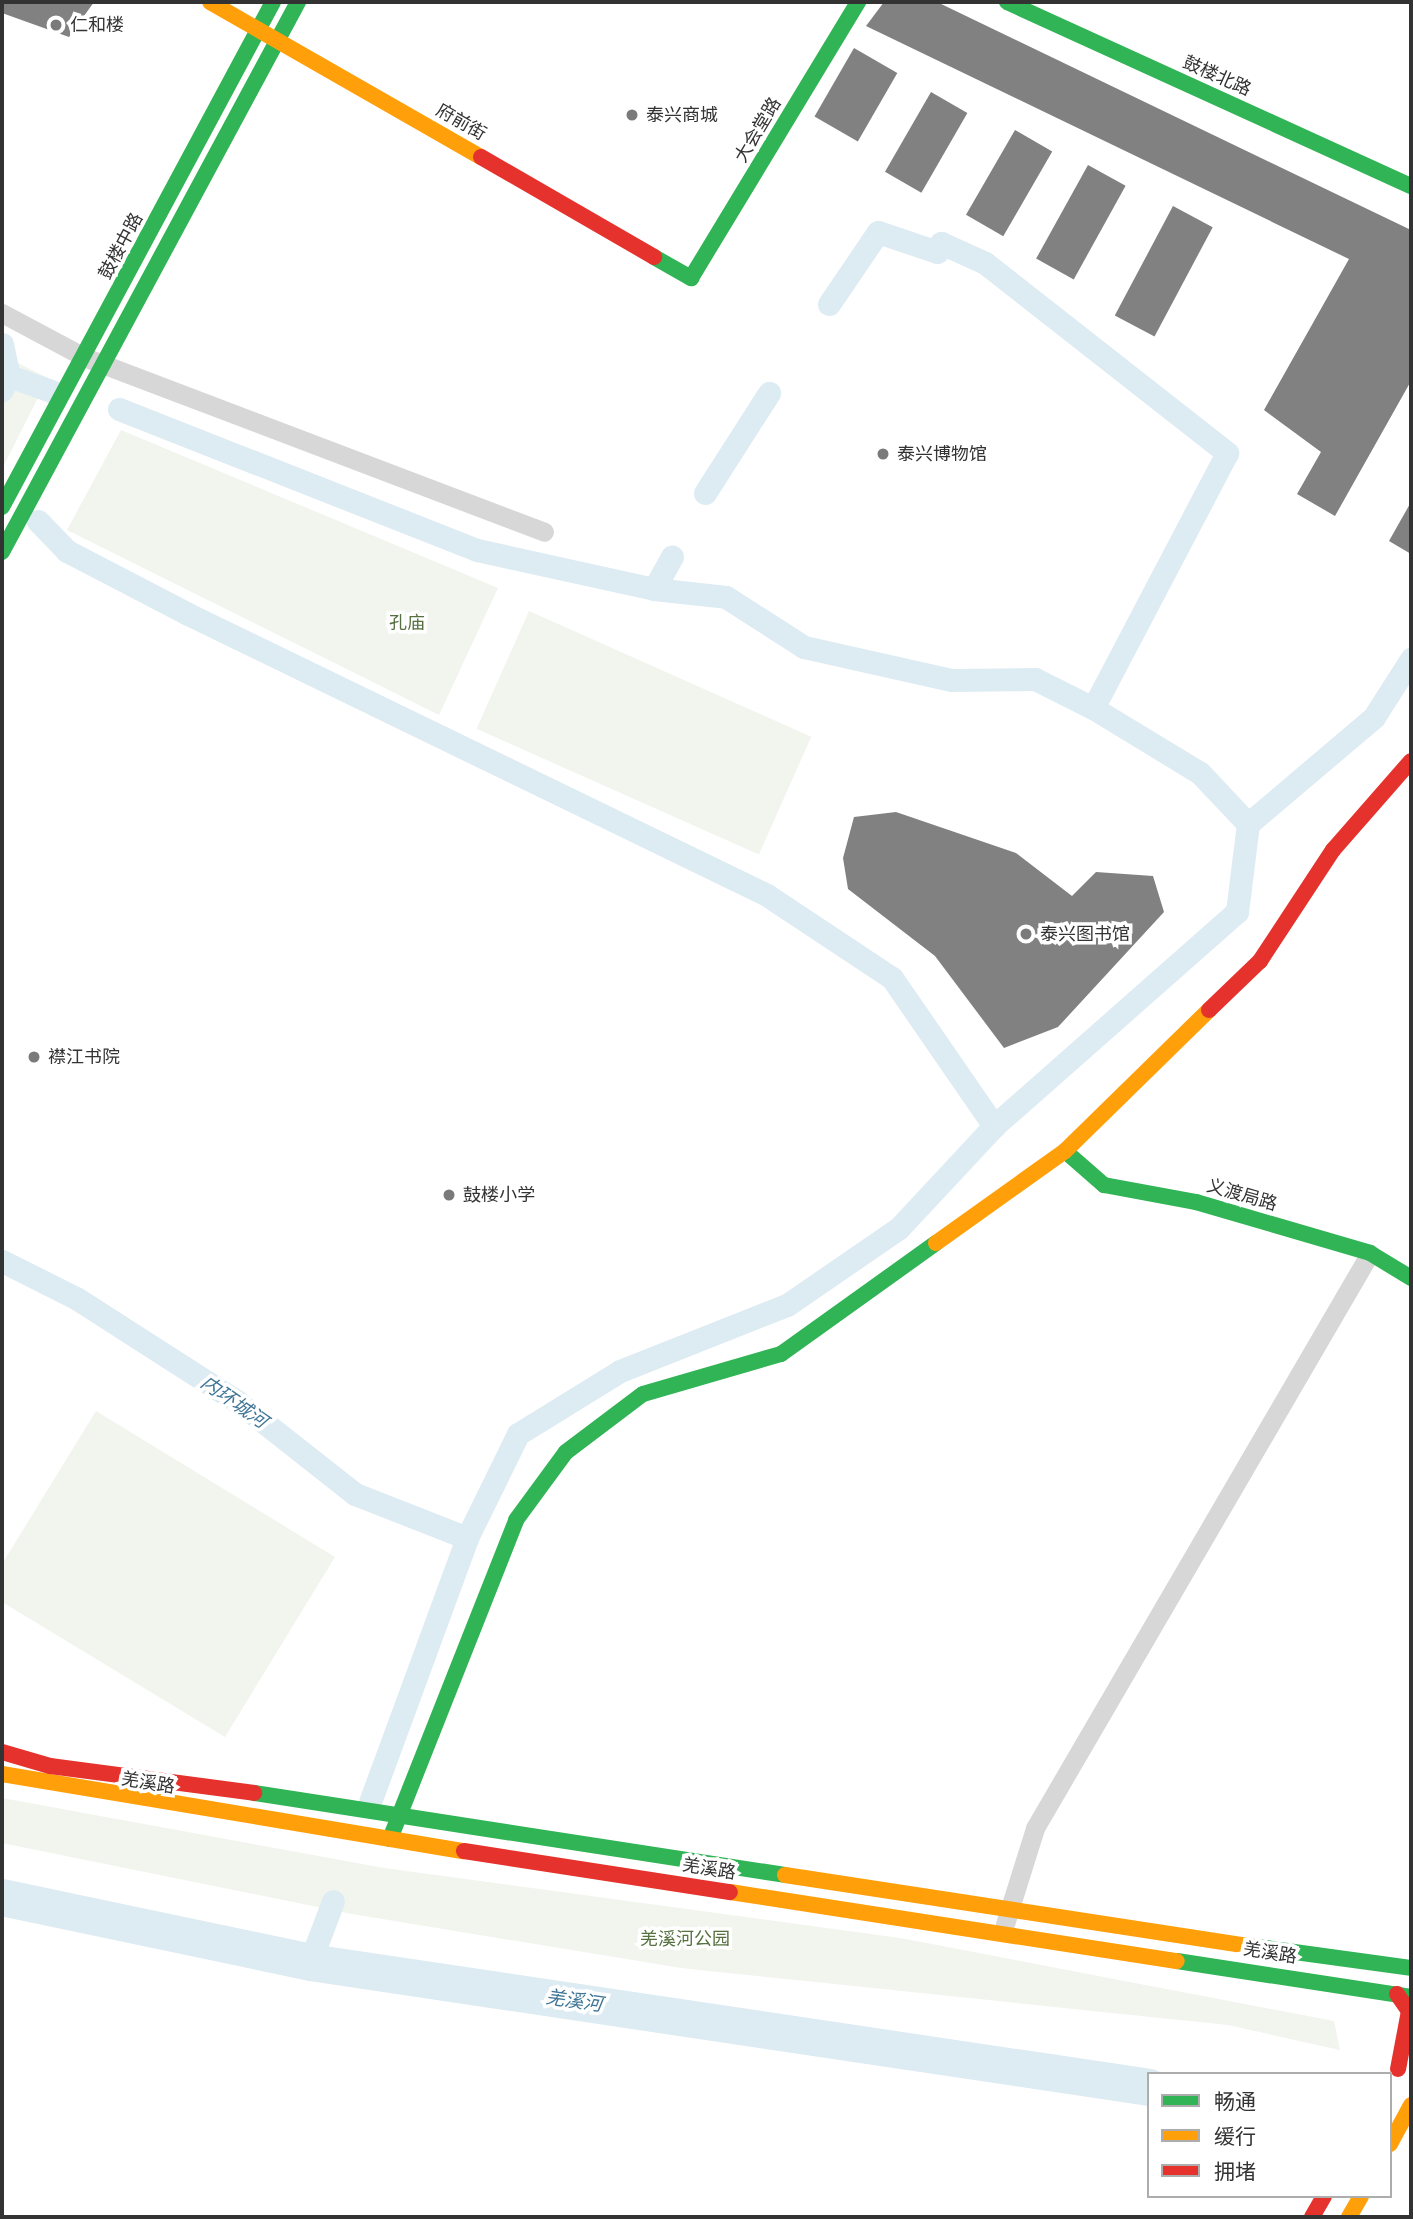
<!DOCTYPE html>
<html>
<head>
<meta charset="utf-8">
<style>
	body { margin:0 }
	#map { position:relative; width:1413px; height:2219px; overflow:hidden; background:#fff; font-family:"Archivo Narrow","Noto Sans SC",sans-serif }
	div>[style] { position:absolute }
	.green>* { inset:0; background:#f1f5ed; transform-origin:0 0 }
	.canal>* { height:23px; margin:-11.5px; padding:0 11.5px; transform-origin:11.5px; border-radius:11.5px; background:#ddebf3 }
	.river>* { height:37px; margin:-18.5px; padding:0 18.5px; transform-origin:18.5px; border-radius:18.5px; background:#ddebf3 }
	.building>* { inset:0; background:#818181; transform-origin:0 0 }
	.street>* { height:19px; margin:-9.5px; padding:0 9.5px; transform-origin:9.5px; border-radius:9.5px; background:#d7d7d7 }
	.fast>* { height:16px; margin:-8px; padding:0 8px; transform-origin:8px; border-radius:8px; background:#30b455 }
	.slow>* { height:16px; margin:-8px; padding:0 8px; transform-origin:8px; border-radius:8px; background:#ff9f0a }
	.jam>* { height:16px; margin:-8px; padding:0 8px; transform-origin:8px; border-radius:8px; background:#e5322d }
	.dots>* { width:19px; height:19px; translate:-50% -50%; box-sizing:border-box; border:4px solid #fff; border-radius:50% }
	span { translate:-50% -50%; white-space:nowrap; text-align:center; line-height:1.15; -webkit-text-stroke:7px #fff; paint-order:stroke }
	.poi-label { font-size:18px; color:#333 }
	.left { translate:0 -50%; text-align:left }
	.street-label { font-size:18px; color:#333 }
	.park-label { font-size:18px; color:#56703f }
	.water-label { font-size:19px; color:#3f7597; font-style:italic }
	.frame { position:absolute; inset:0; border:4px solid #333; pointer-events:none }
	.legend { position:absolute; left:1147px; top:2072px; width:245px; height:126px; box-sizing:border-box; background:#fff; border:2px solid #adadad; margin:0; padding:9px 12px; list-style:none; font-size:21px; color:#333 }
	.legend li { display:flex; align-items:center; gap:14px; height:35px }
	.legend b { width:35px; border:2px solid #adadad }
</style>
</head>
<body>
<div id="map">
	<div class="green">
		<div style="clip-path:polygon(2px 355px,48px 378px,2px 469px)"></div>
		<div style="clip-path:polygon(121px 430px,498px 588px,439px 715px,67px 530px)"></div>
		<div style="left:529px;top:611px;width:309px;height:129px;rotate:24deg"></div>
		<div style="clip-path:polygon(96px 1411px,335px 1557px,225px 1737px,2px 1602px,2px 1564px)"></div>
		<div style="clip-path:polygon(2px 1798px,384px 1868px,900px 1938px,1334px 2021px,1340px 2050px,1228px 2025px,681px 1968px,352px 1914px,2px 1843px)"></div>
	</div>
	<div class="canal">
		<div style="left:829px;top:304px;width:87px;rotate:-55.8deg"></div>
		<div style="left:878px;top:232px;width:62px;rotate:18.7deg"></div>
		<div style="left:937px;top:252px;width:10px;rotate:-66deg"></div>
		<div style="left:941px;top:243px;width:48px;rotate:24.4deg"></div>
		<div style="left:985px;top:263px;width:308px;rotate:38.1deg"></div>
		<div style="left:1227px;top:453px;width:288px;rotate:117.7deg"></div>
		<div style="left:1093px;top:708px;width:125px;rotate:31.3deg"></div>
		<div style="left:1200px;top:773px;width:70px;rotate:46.7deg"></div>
		<div style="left:2px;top:344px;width:33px;rotate:78deg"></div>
		<div style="left:9px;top:376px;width:16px;rotate:117deg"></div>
		<div style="left:9px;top:376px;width:45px;rotate:19.7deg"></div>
		<div style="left:119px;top:409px;width:385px;rotate:21.5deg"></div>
		<div style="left:477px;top:550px;width:181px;rotate:12.4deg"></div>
		<div style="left:654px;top:589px;width:72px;rotate:6.3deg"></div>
		<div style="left:726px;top:597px;width:93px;rotate:32.7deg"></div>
		<div style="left:804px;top:647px;width:152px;rotate:12.6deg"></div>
		<div style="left:952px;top:680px;width:83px;rotate:-0.7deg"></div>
		<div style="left:1035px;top:679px;width:65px;rotate:26.6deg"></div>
		<div style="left:705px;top:493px;width:119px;rotate:-57.4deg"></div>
		<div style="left:38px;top:521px;width:42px;rotate:46deg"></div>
		<div style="left:67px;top:551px;width:136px;rotate:27.5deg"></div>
		<div style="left:188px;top:614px;width:644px;rotate:25.89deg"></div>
		<div style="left:767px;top:895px;width:150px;rotate:33.6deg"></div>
		<div style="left:892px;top:978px;width:180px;rotate:55.4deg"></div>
		<div style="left:654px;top:589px;width:37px;rotate:-61deg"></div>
		<div style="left:2px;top:1261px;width:83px;rotate:26.6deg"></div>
		<div style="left:76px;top:1298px;width:193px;rotate:32.7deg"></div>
		<div style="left:238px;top:1402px;width:149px;rotate:38.2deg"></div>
		<div style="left:355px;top:1494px;width:120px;rotate:21.4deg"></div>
		<div style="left:370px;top:1802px;width:281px;rotate:-69.8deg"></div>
		<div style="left:467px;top:1538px;width:116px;rotate:-63.9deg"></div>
		<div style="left:518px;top:1434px;width:120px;rotate:-31.7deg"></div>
		<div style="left:620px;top:1371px;width:180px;rotate:-21.6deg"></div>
		<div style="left:787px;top:1305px;width:136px;rotate:-34.5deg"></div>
		<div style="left:899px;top:1228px;width:139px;rotate:-47deg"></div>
		<div style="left:994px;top:1126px;width:324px;rotate:-41.4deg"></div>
		<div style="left:1237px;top:912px;width:89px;rotate:-82.9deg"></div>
		<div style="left:1248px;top:824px;width:165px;rotate:-40.3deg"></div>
		<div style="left:1374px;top:717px;width:69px;rotate:-57.5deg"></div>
		<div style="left:310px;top:1962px;width:65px;rotate:-69.3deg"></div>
	</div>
	<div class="river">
		<div style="left:2px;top:1897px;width:315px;rotate:11.9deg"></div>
		<div style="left:310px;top:1962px;width:848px;rotate:8.47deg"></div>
	</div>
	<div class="building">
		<div style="clip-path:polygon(2px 2px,94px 2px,69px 37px,2px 13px)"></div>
		<div style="clip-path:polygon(884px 2px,937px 2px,1411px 230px,1411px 381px,1335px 516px,1297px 494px,1321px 452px,1264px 410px,1349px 259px,866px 26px)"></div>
		<div style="left:854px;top:48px;width:50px;height:79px;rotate:30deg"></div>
		<div style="left:931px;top:92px;width:42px;height:92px;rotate:30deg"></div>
		<div style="left:1015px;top:130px;width:43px;height:98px;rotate:30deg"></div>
		<div style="left:1088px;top:165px;width:43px;height:107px;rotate:29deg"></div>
		<div style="left:1173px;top:206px;width:45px;height:124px;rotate:28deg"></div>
		<div style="clip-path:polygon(1411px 502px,1411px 554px,1389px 541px)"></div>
		<div style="clip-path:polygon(896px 812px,1016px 853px,1072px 896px,1096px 872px,1153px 876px,1164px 912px,1058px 1027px,1004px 1048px,935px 956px,848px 889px,843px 858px,854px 817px)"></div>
	</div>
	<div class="street">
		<div style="left:2px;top:313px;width:93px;rotate:28.2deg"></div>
		<div style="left:84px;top:357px;width:492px;rotate:20.8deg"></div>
		<div style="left:1005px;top:1924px;width:101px;rotate:-72.6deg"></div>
		<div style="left:1035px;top:1828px;width:665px;rotate:-59.77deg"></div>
	</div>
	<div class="fast">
		<div style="left:1007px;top:2px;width:444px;rotate:24.5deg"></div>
		<div style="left:654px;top:257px;width:43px;rotate:29.6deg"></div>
		<div style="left:691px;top:278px;width:323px;rotate:-58.8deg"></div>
		<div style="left:2px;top:507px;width:573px;rotate:-61.78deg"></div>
		<div style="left:2px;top:552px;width:625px;rotate:-61.71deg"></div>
		<div style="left:1065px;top:1151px;width:52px;rotate:41.1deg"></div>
		<div style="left:1104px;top:1185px;width:94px;rotate:10.5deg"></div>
		<div style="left:1196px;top:1202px;width:181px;rotate:16.3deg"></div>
		<div style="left:1370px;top:1253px;width:48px;rotate:31.4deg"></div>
		<div style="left:254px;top:1793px;width:537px;rotate:8.78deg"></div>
		<div style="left:390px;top:1839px;width:343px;rotate:-68.4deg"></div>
		<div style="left:516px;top:1520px;width:84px;rotate:-53.7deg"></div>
		<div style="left:566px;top:1452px;width:96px;rotate:-37deg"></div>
		<div style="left:643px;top:1394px;width:144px;rotate:-16.2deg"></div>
		<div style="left:781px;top:1354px;width:191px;rotate:-35.6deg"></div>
		<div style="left:1258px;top:1947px;width:154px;rotate:7.8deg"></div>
		<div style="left:1177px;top:1961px;width:237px;rotate:8.7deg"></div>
	</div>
	<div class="slow">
		<div style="left:210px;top:2px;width:312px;rotate:29.8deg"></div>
		<div style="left:936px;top:1243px;width:158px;rotate:-35.5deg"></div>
		<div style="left:1065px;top:1151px;width:202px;rotate:-44.4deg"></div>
		<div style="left:2px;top:1774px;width:468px;rotate:9.5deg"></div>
		<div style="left:785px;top:1875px;width:478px;rotate:8.7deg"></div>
		<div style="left:730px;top:1892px;width:452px;rotate:8.8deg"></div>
		<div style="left:1390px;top:2144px;width:44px;rotate:-61.7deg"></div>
		<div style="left:1349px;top:2217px;width:24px;rotate:-60deg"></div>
	</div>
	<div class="jam">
		<div style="left:481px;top:157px;width:200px;rotate:30deg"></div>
		<div style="left:1209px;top:1010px;width:71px;rotate:-43.9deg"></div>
		<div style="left:1260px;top:961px;width:133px;rotate:-56.7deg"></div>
		<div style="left:1333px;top:850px;width:118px;rotate:-48.8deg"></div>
		<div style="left:2px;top:1752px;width:50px;rotate:16.3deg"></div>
		<div style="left:50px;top:1766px;width:206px;rotate:7.5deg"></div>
		<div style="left:464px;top:1851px;width:269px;rotate:8.8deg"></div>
		<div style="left:1397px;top:1994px;width:21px;rotate:55deg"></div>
		<div style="left:1409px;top:2011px;width:59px;rotate:100.7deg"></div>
		<div style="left:1312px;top:2217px;width:24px;rotate:-60deg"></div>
	</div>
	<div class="dots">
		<div style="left:56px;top:25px;background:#7a7a7a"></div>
		<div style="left:632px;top:115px;background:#7a7a7a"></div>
		<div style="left:883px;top:454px;background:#7a7a7a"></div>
		<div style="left:1026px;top:934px;background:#7a7a7a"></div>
		<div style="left:34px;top:1057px;background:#7a7a7a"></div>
		<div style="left:449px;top:1195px;background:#7a7a7a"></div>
	</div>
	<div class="poi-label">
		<span class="left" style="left:70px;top:25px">仁和楼</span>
		<span class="left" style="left:646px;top:115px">泰兴商城</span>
		<span class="left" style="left:897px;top:454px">泰兴博物馆</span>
		<span class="left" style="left:1040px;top:934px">泰兴图书馆</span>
		<span class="left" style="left:48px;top:1057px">襟江书院</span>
		<span class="left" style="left:463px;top:1195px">鼓楼小学</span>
	</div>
	<div class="street-label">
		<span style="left:1217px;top:76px;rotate:24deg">鼓楼北路</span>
		<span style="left:461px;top:122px;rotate:30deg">府前街</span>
		<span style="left:758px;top:130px;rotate:-59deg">大会堂路</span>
		<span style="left:121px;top:246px;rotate:-62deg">鼓楼中路</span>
		<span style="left:1242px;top:1195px;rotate:16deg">义渡局路</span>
		<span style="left:148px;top:1783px;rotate:9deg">羌溪路</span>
		<span style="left:709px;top:1869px;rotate:9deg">羌溪路</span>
		<span style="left:1270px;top:1953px;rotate:9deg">羌溪路</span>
	</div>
	<div class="park-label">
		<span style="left:407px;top:623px">孔庙</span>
		<span style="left:685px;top:1939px">羌溪河公园</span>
	</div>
	<div class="water-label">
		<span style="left:234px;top:1402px;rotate:35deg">内环城河</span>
		<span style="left:574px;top:2001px;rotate:8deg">羌溪河</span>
	</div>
	<div class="frame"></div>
	<ul class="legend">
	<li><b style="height:9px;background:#30b455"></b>畅通</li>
	<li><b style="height:9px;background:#ff9f0a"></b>缓行</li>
	<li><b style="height:9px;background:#e5322d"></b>拥堵</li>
	</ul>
</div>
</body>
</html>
